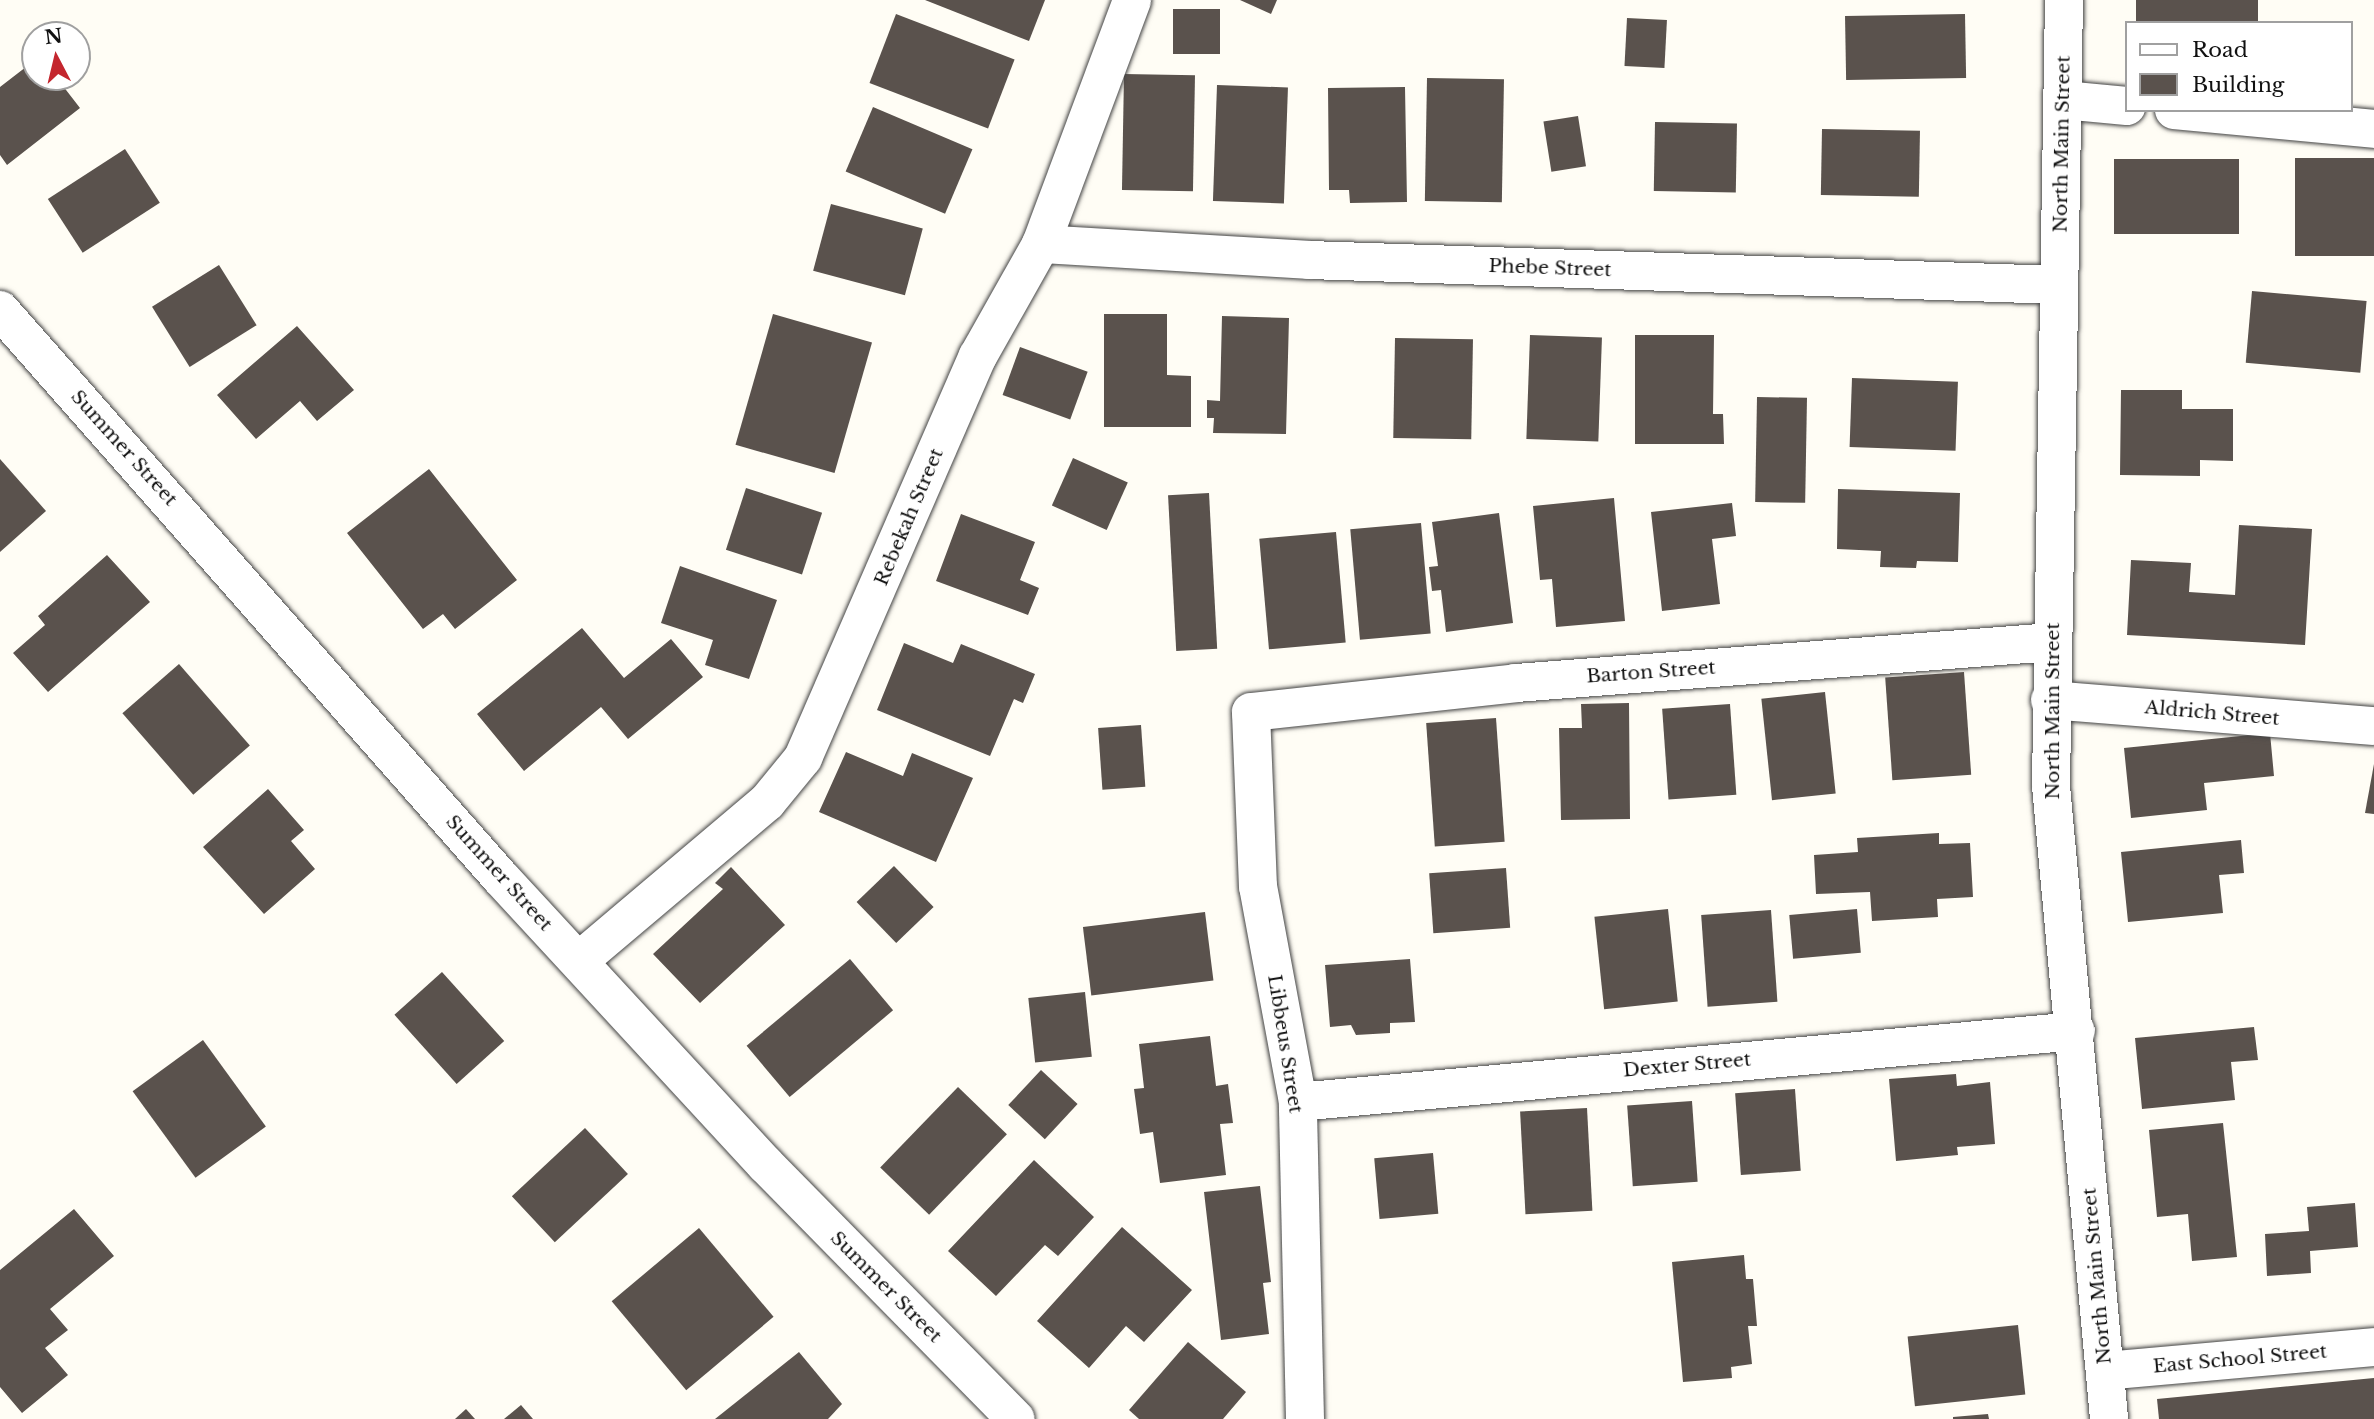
<!DOCTYPE html>
<html>
<head>
<meta charset="utf-8">
<style>
	body { margin:0 }
	#map { position:relative; width:2374px; height:1419px; overflow:hidden; background:#fffdf5; font-family:"Libre Baskerville",serif }
	div>[style] { position:absolute }
	.building>* { inset:0; background:#5a524d; transform-origin:0 0 }
	.roads { filter:drop-shadow(0 0 2px #444) drop-shadow(0 0 2px #444) }
	.minor>* { height:38px; margin:-19px; padding:0 19px; transform-origin:19px; border-radius:19px; background:#fff }
	span { translate:-50% -50%; white-space:nowrap; text-align:center; line-height:1.15; -webkit-text-stroke:7px #fff; paint-order:stroke }
	.street-label { font-size:19px; color:#111 }
	.legend { position:absolute; left:2125px; top:21px; width:228px; height:91px; box-sizing:border-box; background:#fff; border:2px solid #a0a0a0; margin:0; padding:9px 12px; list-style:none; font-size:21px; color:#111 }
	.legend li { display:flex; align-items:center; gap:14px; height:35px }
	.legend b { width:35px; border:2px solid #a0a0a0 }
	.north { position:absolute; left:21px; top:21px; width:70px; height:70px; box-sizing:border-box; background:#fff; border:2px solid #a0a0a0; border-radius:50%; rotate:353deg; font-size:19px; font-weight:700; line-height:28px; text-align:center; color:#111 }
	.north::after { content:''; display:block; margin:auto; width:24px; height:32px; background:#c4262e; clip-path:polygon(50% 0,100% 100%,50% 72%,0 100%) }
</style>
</head>
<body>
<div id="map">
	<div class="building">
		<div style="clip-path:polygon(925px 0,1045px 0,1029px 41px)"></div>
		<div style="clip-path:polygon(1240px 0,1277px 0,1271px 14px)"></div>
		<div style="left:2136px;top:0;width:122px;height:23px"></div>
		<div style="left:1173px;top:9px;width:47px;height:45px"></div>
		<div style="left:896px;top:14px;width:127px;height:74px;rotate:21deg"></div>
		<div style="left:1965px;top:14px;width:64px;height:120px;rotate:89deg"></div>
		<div style="left:1627px;top:18px;width:40px;height:48px;rotate:3deg"></div>
		<div style="clip-path:polygon(35px 60px,35px 77px,56px 77px,80px 108px,7px 165px,0 155px,0 87px)"></div>
		<div style="left:1124px;top:74px;width:71px;height:116px;rotate:1deg"></div>
		<div style="left:1427px;top:78px;width:77px;height:123px;rotate:1deg"></div>
		<div style="left:1217px;top:85px;width:71px;height:116px;rotate:2deg"></div>
		<div style="clip-path:polygon(1405px 87px,1407px 202px,1350px 203px,1349px 190px,1329px 190px,1328px 88px)"></div>
		<div style="left:873px;top:107px;width:108px;height:70px;rotate:23deg"></div>
		<div style="left:1578px;top:116px;width:51px;height:35px;rotate:81deg"></div>
		<div style="left:1655px;top:122px;width:82px;height:69px;rotate:1deg"></div>
		<div style="left:1822px;top:129px;width:98px;height:66px;rotate:1deg"></div>
		<div style="left:125px;top:149px;width:64px;height:92px;rotate:57deg"></div>
		<div style="left:2295px;top:158px;width:79px;height:98px"></div>
		<div style="left:2114px;top:159px;width:125px;height:75px"></div>
		<div style="left:831px;top:204px;width:95px;height:69px;rotate:15deg"></div>
		<div style="left:219px;top:265px;width:71px;height:79px;rotate:58deg"></div>
		<div style="left:2252px;top:291px;width:115px;height:72px;rotate:5deg"></div>
		<div style="left:773px;top:314px;width:103px;height:136px;rotate:16deg"></div>
		<div style="clip-path:polygon(1104px 314px,1167px 314px,1167px 375px,1191px 376px,1191px 427px,1104px 427px)"></div>
		<div style="clip-path:polygon(1222px 316px,1289px 318px,1286px 434px,1213px 433px,1214px 418px,1207px 418px,1207px 400px,1220px 401px)"></div>
		<div style="clip-path:polygon(297px 326px,354px 390px,317px 421px,300px 401px,256px 439px,217px 395px)"></div>
		<div style="left:1530px;top:335px;width:72px;height:104px;rotate:2deg"></div>
		<div style="clip-path:polygon(1635px 335px,1714px 335px,1713px 414px,1723px 414px,1724px 444px,1635px 444px)"></div>
		<div style="left:1395px;top:338px;width:78px;height:100px;rotate:1deg"></div>
		<div style="left:1020px;top:347px;width:72px;height:51px;rotate:20deg"></div>
		<div style="left:1852px;top:378px;width:106px;height:69px;rotate:2deg"></div>
		<div style="clip-path:polygon(2121px 390px,2182px 390px,2182px 409px,2233px 409px,2233px 461px,2200px 460px,2200px 476px,2120px 475px)"></div>
		<div style="left:1757px;top:397px;width:50px;height:105px;rotate:1deg"></div>
		<div style="left:1073px;top:458px;width:60px;height:52px;rotate:24deg"></div>
		<div style="clip-path:polygon(0 459px,46px 511px,0 552px)"></div>
		<div style="clip-path:polygon(429px 469px,517px 580px,455px 629px,443px 614px,423px 629px,347px 533px)"></div>
		<div style="left:746px;top:488px;width:80px;height:65px;rotate:18deg"></div>
		<div style="clip-path:polygon(1838px 489px,1960px 493px,1958px 562px,1917px 561px,1916px 568px,1880px 567px,1881px 551px,1837px 549px)"></div>
		<div style="left:1209px;top:493px;width:156px;height:41px;rotate:87deg"></div>
		<div style="clip-path:polygon(1614px 498px,1625px 621px,1556px 627px,1552px 579px,1540px 580px,1533px 506px)"></div>
		<div style="clip-path:polygon(1732px 503px,1736px 536px,1712px 539px,1720px 604px,1662px 611px,1651px 512px)"></div>
		<div style="clip-path:polygon(1499px 513px,1513px 623px,1446px 632px,1441px 590px,1432px 591px,1429px 567px,1438px 566px,1432px 522px)"></div>
		<div style="clip-path:polygon(961px 514px,1035px 542px,1020px 580px,1039px 588px,1028px 615px,936px 581px)"></div>
		<div style="left:1421px;top:523px;width:111px;height:71px;rotate:85deg"></div>
		<div style="clip-path:polygon(2239px 525px,2312px 529px,2305px 645px,2127px 635px,2131px 560px,2191px 563px,2189px 592px,2235px 595px)"></div>
		<div style="left:1336px;top:532px;width:111px;height:77px;rotate:85deg"></div>
		<div style="clip-path:polygon(107px 555px,150px 602px,48px 692px,13px 653px,45px 625px,38px 616px)"></div>
		<div style="clip-path:polygon(680px 566px,777px 600px,749px 679px,705px 665px,713px 640px,661px 623px)"></div>
		<div style="clip-path:polygon(582px 628px,624px 678px,671px 639px,703px 677px,628px 739px,601px 707px,524px 771px,477px 714px)"></div>
		<div style="clip-path:polygon(904px 643px,953px 663px,961px 644px,1035px 674px,1023px 703px,1014px 699px,990px 756px,877px 710px)"></div>
		<div style="left:179px;top:664px;width:108px;height:75px;rotate:49deg"></div>
		<div style="left:1964px;top:672px;width:103px;height:79px;rotate:86deg"></div>
		<div style="left:1825px;top:692px;width:102px;height:64px;rotate:84deg"></div>
		<div style="clip-path:polygon(1629px 703px,1630px 819px,1561px 820px,1559px 728px,1582px 728px,1581px 704px)"></div>
		<div style="left:1730px;top:704px;width:91px;height:68px;rotate:86deg"></div>
		<div style="left:1496px;top:718px;width:124px;height:70px;rotate:86deg"></div>
		<div style="left:1141px;top:725px;width:62px;height:43px;rotate:86deg"></div>
		<div style="clip-path:polygon(2270px 733px,2274px 776px,2204px 783px,2207px 810px,2131px 818px,2124px 748px)"></div>
		<div style="clip-path:polygon(846px 752px,903px 776px,912px 753px,973px 778px,936px 862px,819px 812px)"></div>
		<div style="clip-path:polygon(2374px 764px,2374px 814px,2365px 813px)"></div>
		<div style="clip-path:polygon(268px 789px,304px 830px,291px 841px,315px 869px,264px 914px,203px 847px)"></div>
		<div style="clip-path:polygon(1939px 833px,1939px 844px,1970px 843px,1973px 897px,1937px 899px,1938px 917px,1872px 921px,1870px 892px,1816px 894px,1814px 855px,1858px 852px,1857px 838px)"></div>
		<div style="clip-path:polygon(2241px 840px,2244px 873px,2219px 875px,2223px 913px,2128px 922px,2121px 852px)"></div>
		<div style="left:894px;top:866px;width:57px;height:52px;rotate:46deg"></div>
		<div style="clip-path:polygon(731px 867px,785px 925px,700px 1003px,653px 954px,723px 889px,715px 883px)"></div>
		<div style="left:1506px;top:868px;width:60px;height:77px;rotate:86deg"></div>
		<div style="left:1668px;top:909px;width:93px;height:74px;rotate:84deg"></div>
		<div style="left:1857px;top:909px;width:44px;height:68px;rotate:85deg"></div>
		<div style="left:1771px;top:910px;width:92px;height:70px;rotate:86deg"></div>
		<div style="left:1205px;top:912px;width:69px;height:123px;rotate:83deg"></div>
		<div style="left:850px;top:959px;width:67px;height:135px;rotate:50deg"></div>
		<div style="clip-path:polygon(1410px 959px,1415px 1022px,1390px 1023px,1390px 1033px,1356px 1035px,1351px 1025px,1330px 1027px,1325px 965px)"></div>
		<div style="left:442px;top:972px;width:93px;height:64px;rotate:48deg"></div>
		<div style="left:1085px;top:992px;width:65px;height:57px;rotate:84deg"></div>
		<div style="clip-path:polygon(2254px 1027px,2258px 1060px,2231px 1062px,2235px 1100px,2142px 1109px,2135px 1038px)"></div>
		<div style="clip-path:polygon(1210px 1036px,1216px 1086px,1228px 1084px,1233px 1123px,1220px 1124px,1226px 1175px,1160px 1183px,1153px 1132px,1140px 1134px,1134px 1089px,1144px 1088px,1139px 1044px)"></div>
		<div style="left:203px;top:1040px;width:107px;height:87px;rotate:54deg"></div>
		<div style="left:1041px;top:1070px;width:50px;height:48px;rotate:43deg"></div>
		<div style="clip-path:polygon(1956px 1074px,1957px 1086px,1990px 1082px,1995px 1144px,1957px 1147px,1958px 1155px,1896px 1161px,1889px 1079px)"></div>
		<div style="left:958px;top:1087px;width:68px;height:112px;rotate:44deg"></div>
		<div style="left:1795px;top:1089px;width:82px;height:60px;rotate:86deg"></div>
		<div style="left:1692px;top:1101px;width:81px;height:65px;rotate:86deg"></div>
		<div style="left:1587px;top:1108px;width:103px;height:67px;rotate:87deg"></div>
		<div style="clip-path:polygon(2223px 1123px,2237px 1257px,2192px 1261px,2188px 1214px,2157px 1217px,2149px 1130px)"></div>
		<div style="left:585px;top:1128px;width:63px;height:100px;rotate:47deg"></div>
		<div style="left:1433px;top:1153px;width:61px;height:59px;rotate:85deg"></div>
		<div style="clip-path:polygon(1034px 1160px,1094px 1217px,1058px 1256px,1045px 1245px,996px 1296px,948px 1251px)"></div>
		<div style="clip-path:polygon(1260px 1186px,1271px 1282px,1263px 1283px,1269px 1334px,1221px 1340px,1204px 1192px)"></div>
		<div style="clip-path:polygon(2355px 1203px,2358px 1247px,2310px 1251px,2311px 1273px,2267px 1276px,2265px 1234px,2309px 1231px,2307px 1207px)"></div>
		<div style="clip-path:polygon(74px 1209px,114px 1256px,50px 1309px,68px 1330px,45px 1348px,68px 1375px,22px 1413px,0 1387px,0 1270px)"></div>
		<div style="clip-path:polygon(1122px 1227px,1192px 1290px,1144px 1342px,1126px 1326px,1089px 1368px,1037px 1321px)"></div>
		<div style="left:699px;top:1228px;width:116px;height:114px;rotate:50deg"></div>
		<div style="clip-path:polygon(1744px 1255px,1746px 1279px,1753px 1279px,1757px 1326px,1748px 1326px,1752px 1364px,1731px 1367px,1732px 1378px,1683px 1382px,1672px 1262px)"></div>
		<div style="left:2018px;top:1325px;width:70px;height:111px;rotate:84deg"></div>
		<div style="clip-path:polygon(1188px 1342px,1246px 1392px,1223px 1419px,1139px 1419px,1129px 1410px)"></div>
		<div style="clip-path:polygon(799px 1352px,842px 1404px,828px 1419px,715px 1419px)"></div>
		<div style="clip-path:polygon(2374px 1378px,2374px 1419px,2159px 1419px,2157px 1399px)"></div>
		<div style="clip-path:polygon(521px 1405px,533px 1419px,504px 1419px)"></div>
		<div style="clip-path:polygon(466px 1409px,475px 1419px,455px 1419px)"></div>
		<div style="clip-path:polygon(1988px 1414px,1989px 1419px,1953px 1419px,1953px 1417px)"></div>
	</div>
	<div class="roads">
		<div class="minor">
			<div style="left:2064px;top:0;width:786px;rotate:90.95deg"></div>
			<div style="left:2051px;top:786px;width:636px;rotate:84.76deg"></div>
			<div style="left:2063px;top:100px;width:64px;rotate:5.4deg"></div>
			<div style="left:2174px;top:110px;width:201px;rotate:5.4deg"></div>
			<div style="left:1041px;top:244px;width:268px;rotate:3.4deg"></div>
			<div style="left:1309px;top:260px;width:750px;rotate:1.91deg"></div>
			<div style="left:0;top:310px;width:757px;rotate:48.59deg"></div>
			<div style="left:501px;top:878px;width:391px;rotate:47.3deg"></div>
			<div style="left:766px;top:1165px;width:356px;rotate:45.5deg"></div>
			<div style="left:2050px;top:700px;width:325px;rotate:4.6deg"></div>
			<div style="left:580px;top:960px;width:245px;rotate:-40.2deg"></div>
			<div style="left:767px;top:802px;width:57px;rotate:-50.7deg"></div>
			<div style="left:803px;top:758px;width:438px;rotate:-66.5deg"></div>
			<div style="left:978px;top:356px;width:129px;rotate:-60.6deg"></div>
			<div style="left:1041px;top:244px;width:260px;rotate:-69.5deg"></div>
			<div style="left:1298px;top:1102px;width:781px;rotate:-5.21deg"></div>
			<div style="left:2105px;top:1371px;width:270px;rotate:-5.1deg"></div>
			<div style="left:1305px;top:1419px;width:317px;rotate:-91.3deg"></div>
			<div style="left:1298px;top:1102px;width:219px;rotate:-100.5deg"></div>
			<div style="left:1258px;top:887px;width:175px;rotate:-92.3deg"></div>
			<div style="left:1251px;top:712px;width:267px;rotate:-6.2deg"></div>
			<div style="left:1516px;top:683px;width:538px;rotate:-4.37deg"></div>
		</div>
	</div>
	<div class="street-label">
		<span style="left:2062px;top:144px;rotate:-89deg">North Main Street</span>
		<span style="left:1550px;top:268px;rotate:2deg">Phebe Street</span>
		<span style="left:124px;top:448px;rotate:48deg">Summer Street</span>
		<span style="left:909px;top:517px;rotate:-67deg">Rebekah Street</span>
		<span style="left:1651px;top:672px;rotate:-4deg">Barton Street</span>
		<span style="left:2053px;top:711px;rotate:-90deg">North Main Street</span>
		<span style="left:2212px;top:713px;rotate:5deg">Aldrich Street</span>
		<span style="left:499px;top:873px;rotate:48deg">Summer Street</span>
		<span style="left:1285px;top:1044px;rotate:81deg">Libbeus Street</span>
		<span style="left:1687px;top:1065px;rotate:-5deg">Dexter Street</span>
		<span style="left:2097px;top:1276px;rotate:-95deg">North Main Street</span>
		<span style="left:886px;top:1287px;rotate:45deg">Summer Street</span>
		<span style="left:2240px;top:1359px;rotate:-5deg">East School Street</span>
	</div>
	<ul class="legend">
	<li><b style="height:9px;background:#fff"></b>Road</li>
	<li><b style="height:19px;background:#5a524d"></b>Building</li>
	</ul>
	<div class="north">N</div>
</div>
</body>
</html>
